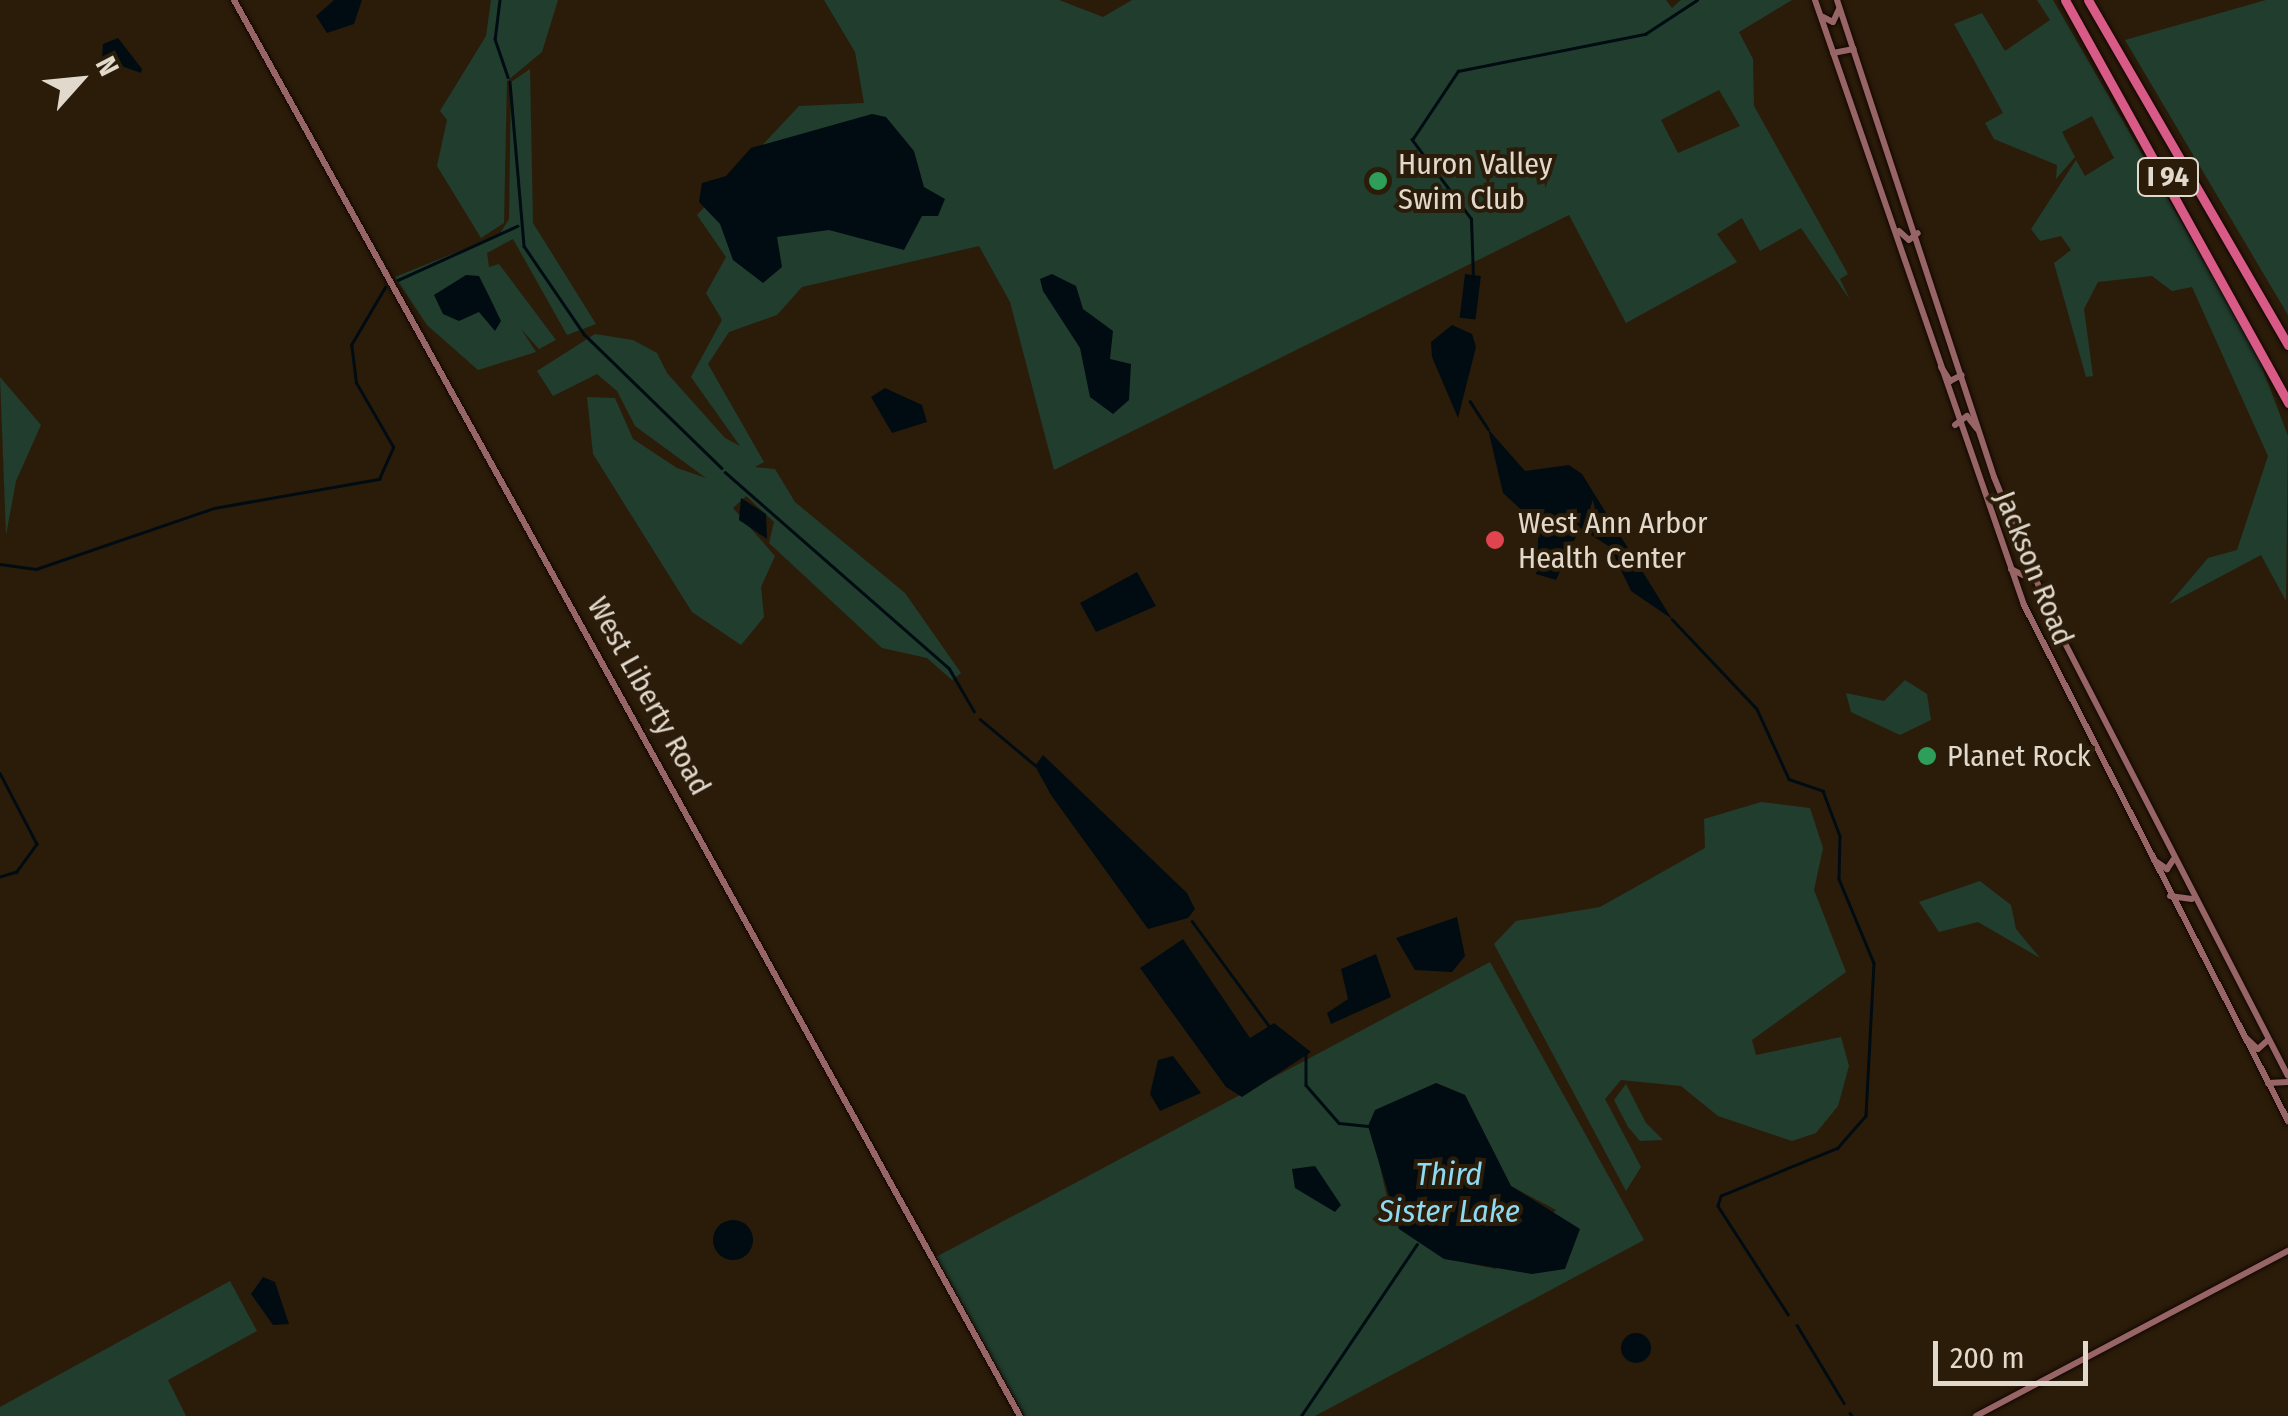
<!DOCTYPE html>
<html>
<head>
<meta charset="utf-8">
<style>
	body { margin:0 }
	#map { position:relative; width:2288px; height:1416px; overflow:hidden; background:#2b1c0a; font-family:"Fira Sans Condensed",sans-serif }
	div>[style] { position:absolute }
	.green>* { inset:0; background:#213d2e }
	.water>* { inset:0; background:#000c12; transform-origin:0 0 }
	.round { border-radius:50% }
	.stream>* { height:2.5px; margin:-1.25px; padding:0 1.25px; transform-origin:1.25px; border-radius:1.25px; background:#000c12 }
	.roads { filter:drop-shadow(0 0 2px #130600) drop-shadow(0 0 2px #130600) }
	.secondary>* { height:6px; margin:-3px; padding:0 3px; transform-origin:3px; border-radius:3px; background:#976565 }
	.highway>* { height:9px; margin:-4.5px; padding:0 4.5px; transform-origin:4.5px; border-radius:4.5px; background:#d75a87 }
	.dots>* { width:28px; height:28px; translate:-50% -50%; box-sizing:border-box; border:5px solid #2b1c0a; border-radius:50% }
	span { translate:-50% -50%; white-space:nowrap; text-align:center; line-height:1.15; -webkit-text-stroke:8px #2b1c0a; paint-order:stroke }
	.shield-label span { padding:2px 8px; background:#2b1c0a; border:2px solid; border-radius:8px; -webkit-text-stroke-width:0 }
	.shield-label { font-size:28px; color:#e2d9cd; font-weight:700 }
	.poi-label { font-size:30px; color:#e2d9cd }
	.left { translate:0 -50%; text-align:left }
	.street-label { font-size:30px; color:#e2d9cd }
	.water-label { font-size:32px; color:#8ddaf3; font-style:italic }
	.north { position:absolute; left:30px; top:30px; width:100px; height:100px; -webkit-text-stroke:8px #2b1c0a; paint-order:stroke; rotate:63deg; font-size:28px; font-weight:700; line-height:40px; text-align:center; color:#e2d9cd }
	.north::after { content:''; display:block; margin:auto; width:35px; height:45px; background:#e2d9cd; clip-path:polygon(50% 0,100% 100%,50% 72%,0 100%) }
	.scale { position:absolute; left:1933px; top:1341px; width:155px; height:45px; box-sizing:border-box; border:5px solid #e2d9cd; border-top:0; padding-left:12px; font-size:30px; line-height:35px; white-space:nowrap; color:#e2d9cd; -webkit-text-stroke:8px #2b1c0a; paint-order:stroke }
</style>
</head>
<body>
<div id="map">
	<div class="green">
		<div style="clip-path:polygon(491px 0,558px 0,542px 52px,507px 81px,504px 223px,481px 238px,437px 166px,447px 120px,440px 111px,486px 36px)"></div>
		<div style="clip-path:polygon(evenodd,824px 0,1059px 0,1103px 17px,1132px 0,1666px 0,1672px 8px,1681px 0,1792px 0,1739px 32px,1753px 59px,1754px 106px,1848px 274px,1840px 279px,1850px 300px,1801px 228px,1760px 251px,1742px 218px,1717px 234px,1737px 262px,1626px 323px,1569px 215px,1054px 470px,1010px 302px,979px 246px,802px 287px,777px 315px,729px 332px,708px 364px,764px 462px,755px 467px,775px 469px,795px 502px,905px 593px,961px 673px,952px 680px,927px 658px,882px 648px,769px 543px,774px 522px,746px 496px,733px 508px,775px 556px,761px 587px,764px 617px,741px 645px,692px 612px,593px 454px,587px 397px,615px 398px,633px 439px,677px 468px,706px 478px,635px 426px,617px 391px,597px 374px,553px 396px,537px 371px,595px 334px,633px 340px,657px 353px,667px 373px,725px 438px,740px 446px,691px 377px,722px 320px,706px 293px,726px 257px,697px 215px,799px 106px,864px 103px,855px 52px,824px 0,1719px 90px,1740px 126px,1678px 153px,1661px 120px,1719px 90px)"></div>
		<div style="clip-path:polygon(2037px 0,2053px 0,2255px 349px,2288px 436px,2286px 601px,2261px 555px,2169px 604px,2208px 558px,2237px 550px,2268px 456px,2192px 287px,2172px 291px,2152px 276px,2098px 282px,2084px 309px,2093px 376px,2086px 377px,2054px 263px,2071px 250px,2061px 236px,2040px 241px,2031px 229px,2076px 160px,2085px 176px,2114px 158px,2092px 116px,2062px 132px,2075px 157px,2056px 179px,2057px 165px,1994px 139px,1985px 123px,2003px 113px,1954px 24px,1982px 13px,2005px 51px,2050px 20px)"></div>
		<div style="clip-path:polygon(2266px 0,2288px 0,2288px 315px,2125px 40px)"></div>
		<div style="clip-path:polygon(530px 69px,533px 223px,596px 324px,567px 335px,513px 239px,487px 253px,489px 267px,499px 264px,556px 340px,539px 349px,521px 329px,536px 352px,478px 370px,427px 325px,395px 277px,499px 235px,509px 219px,511px 82px)"></div>
		<div style="clip-path:polygon(0 377px,41px 425px,16px 481px,6px 535px)"></div>
		<div style="clip-path:polygon(1905px 680px,1927px 694px,1931px 720px,1900px 735px,1851px 712px,1846px 693px,1884px 701px)"></div>
		<div style="clip-path:polygon(1761px 802px,1810px 808px,1823px 848px,1814px 890px,1846px 972px,1752px 1040px,1756px 1055px,1841px 1037px,1849px 1066px,1838px 1106px,1816px 1133px,1792px 1141px,1718px 1116px,1681px 1086px,1621px 1080px,1605px 1099px,1641px 1167px,1626px 1191px,1494px 944px,1516px 921px,1600px 907px,1705px 848px,1704px 819px)"></div>
		<div style="clip-path:polygon(1980px 881px,2011px 905px,2016px 929px,2040px 958px,1978px 922px,1939px 932px,1919px 902px)"></div>
		<div style="clip-path:polygon(evenodd,1490px 962px,1644px 1240px,1315px 1416px,1024px 1416px,936px 1257px,1490px 962px,1436px 1083px,1465px 1095px,1511px 1186px,1556px 1210px,1496px 1269px,1467px 1263px,1389px 1206px,1374px 1141px,1436px 1083px)"></div>
		<div style="clip-path:polygon(1626px 1084px,1646px 1123px,1663px 1140px,1640px 1141px,1628px 1127px,1614px 1100px)"></div>
		<div style="clip-path:polygon(230px 1281px,257px 1331px,168px 1380px,186px 1416px,0 1416px,0 1407px)"></div>
	</div>
	<div class="water">
		<div style="clip-path:polygon(334px 0,362px 0,354px 24px,327px 33px,316px 16px)"></div>
		<div style="clip-path:polygon(118px 38px,142px 69px,141px 73px,102px 59px,103px 44px)"></div>
		<div style="clip-path:polygon(872px 114px,886px 117px,914px 151px,924px 187px,945px 199px,938px 216px,922px 216px,904px 250px,829px 230px,777px 237px,782px 267px,763px 283px,733px 260px,720px 224px,699px 202px,702px 183px,726px 176px,751px 148px)"></div>
		<div style="clip-path:polygon(1052px 274px,1076px 286px,1083px 309px,1113px 331px,1110px 359px,1131px 364px,1129px 400px,1113px 414px,1090px 397px,1080px 348px,1043px 291px,1040px 279px)"></div>
		<div style="left:1465px;top:274px;width:16px;height:44px;rotate:7deg"></div>
		<div style="clip-path:polygon(466px 275px,479px 276px,490px 298px,501px 321px,495px 331px,479px 312px,459px 321px,443px 314px,434px 295px)"></div>
		<div style="clip-path:polygon(1452px 325px,1472px 334px,1476px 347px,1458px 418px,1432px 357px,1431px 342px)"></div>
		<div style="clip-path:polygon(885px 388px,922px 405px,927px 422px,892px 433px,871px 397px)"></div>
		<div style="clip-path:polygon(1488px 429px,1525px 471px,1569px 465px,1582px 474px,1672px 619px,1631px 591px,1610px 547px,1580px 528px,1556px 580px,1536px 574px,1539px 526px,1503px 493px)"></div>
		<div style="clip-path:polygon(741px 498px,766px 514px,767px 539px,739px 520px)"></div>
		<div style="clip-path:polygon(1137px 572px,1156px 606px,1096px 632px,1080px 603px)"></div>
		<div style="clip-path:polygon(1043px 755px,1187px 893px,1195px 909px,1188px 918px,1148px 929px,1051px 795px,1035px 766px)"></div>
		<div style="clip-path:polygon(1457px 917px,1465px 956px,1452px 972px,1415px 970px,1396px 938px)"></div>
		<div style="clip-path:polygon(1183px 939px,1250px 1038px,1274px 1023px,1311px 1052px,1242px 1097px,1226px 1087px,1140px 968px)"></div>
		<div style="clip-path:polygon(1376px 954px,1391px 997px,1331px 1024px,1327px 1013px,1348px 999px,1341px 969px)"></div>
		<div style="clip-path:polygon(1173px 1056px,1201px 1093px,1160px 1111px,1150px 1094px,1158px 1060px)"></div>
		<div style="clip-path:polygon(1436px 1083px,1465px 1095px,1511px 1186px,1580px 1229px,1565px 1269px,1532px 1274px,1444px 1259px,1399px 1229px,1368px 1126px,1375px 1110px)"></div>
		<div style="clip-path:polygon(1315px 1166px,1341px 1205px,1335px 1212px,1295px 1188px,1292px 1169px)"></div>
		<div class="round" style="left:713px;top:1220px;width:40px;height:40px"></div>
		<div style="clip-path:polygon(263px 1277px,275px 1282px,289px 1324px,273px 1325px,251px 1294px)"></div>
		<div class="round" style="left:1621px;top:1333px;width:30px;height:30px"></div>
	</div>
	<div class="stream">
		<div style="left:500px;top:0;width:39px;rotate:97deg"></div>
		<div style="left:495px;top:39px;width:40px;rotate:71.1deg"></div>
		<div style="left:510px;top:82px;width:165px;rotate:85.1deg"></div>
		<div style="left:524px;top:246px;width:107px;rotate:55.7deg"></div>
		<div style="left:584px;top:334px;width:192px;rotate:44.2deg"></div>
		<div style="left:1473px;top:277px;width:58px;rotate:-92deg"></div>
		<div style="left:1471px;top:219px;width:99px;rotate:-126.8deg"></div>
		<div style="left:1412px;top:140px;width:83px;rotate:-56.3deg"></div>
		<div style="left:1458px;top:71px;width:191px;rotate:-11.2deg"></div>
		<div style="left:1645px;top:34px;width:62px;rotate:-33.2deg"></div>
		<div style="left:398px;top:280px;width:131px;rotate:-24.4deg"></div>
		<div style="left:1470px;top:401px;width:33px;rotate:57deg"></div>
		<div style="left:725px;top:472px;width:298px;rotate:41.2deg"></div>
		<div style="left:949px;top:668px;width:50px;rotate:59.8deg"></div>
		<div style="left:0;top:564px;width:36px;rotate:8deg"></div>
		<div style="left:36px;top:569px;width:188px;rotate:-18.9deg"></div>
		<div style="left:214px;top:508px;width:168px;rotate:-10deg"></div>
		<div style="left:379px;top:479px;width:35px;rotate:-66deg"></div>
		<div style="left:393px;top:447px;width:74px;rotate:-120deg"></div>
		<div style="left:356px;top:383px;width:38px;rotate:-97deg"></div>
		<div style="left:351px;top:345px;width:67px;rotate:-59.6deg"></div>
		<div style="left:1672px;top:619px;width:124px;rotate:46.6deg"></div>
		<div style="left:1757px;top:709px;width:77px;rotate:65.4deg"></div>
		<div style="left:1789px;top:779px;width:36px;rotate:19deg"></div>
		<div style="left:1823px;top:791px;width:48px;rotate:69.3deg"></div>
		<div style="left:1840px;top:836px;width:43px;rotate:91.3deg"></div>
		<div style="left:1839px;top:879px;width:91px;rotate:67.4deg"></div>
		<div style="left:1874px;top:963px;width:153px;rotate:93deg"></div>
		<div style="left:1866px;top:1116px;width:43px;rotate:131.2deg"></div>
		<div style="left:1838px;top:1148px;width:126px;rotate:157.7deg"></div>
		<div style="left:1721px;top:1196px;width:10px;rotate:107deg"></div>
		<div style="left:1718px;top:1206px;width:129px;rotate:57.1deg"></div>
		<div style="left:980px;top:719px;width:72px;rotate:39.9deg"></div>
		<div style="left:0;top:773px;width:80px;rotate:62.5deg"></div>
		<div style="left:37px;top:844px;width:34px;rotate:126deg"></div>
		<div style="left:17px;top:872px;width:18px;rotate:164deg"></div>
		<div style="left:1192px;top:921px;width:130px;rotate:53.7deg"></div>
		<div style="left:1306px;top:1054px;width:31px;rotate:90deg"></div>
		<div style="left:1306px;top:1085px;width:50px;rotate:49deg"></div>
		<div style="left:1339px;top:1123px;width:29px;rotate:6deg"></div>
		<div style="left:1797px;top:1325px;width:91px;rotate:58.9deg"></div>
		<div style="left:1850px;top:1413px;width:4px;rotate:56deg"></div>
		<div style="left:1301px;top:1416px;width:207px;rotate:-56deg"></div>
	</div>
	<div class="roads">
		<div class="secondary">
			<div style="left:234px;top:0;width:1620px;rotate:60.97deg"></div>
			<div style="left:1815px;top:0;width:640px;rotate:70.94deg"></div>
			<div style="left:2024px;top:605px;width:580px;rotate:62.9deg"></div>
			<div style="left:1837px;top:0;width:502px;rotate:71.78deg"></div>
			<div style="left:1994px;top:477px;width:150px;rotate:67.7deg"></div>
			<div style="left:2051px;top:616px;width:517px;rotate:62.74deg"></div>
			<div style="left:1823px;top:17px;width:11px;rotate:27deg"></div>
			<div style="left:1833px;top:22px;width:14px;rotate:-65deg"></div>
			<div style="left:1833px;top:53px;width:21px;rotate:-11deg"></div>
			<div style="left:1899px;top:231px;width:13px;rotate:42deg"></div>
			<div style="left:1909px;top:240px;width:11px;rotate:-38deg"></div>
			<div style="left:1941px;top:367px;width:17px;rotate:57deg"></div>
			<div style="left:1950px;top:381px;width:13px;rotate:-27deg"></div>
			<div style="left:1955px;top:425px;width:15px;rotate:-37deg"></div>
			<div style="left:1967px;top:416px;width:16px;rotate:52deg"></div>
			<div style="left:2011px;top:569px;width:13px;rotate:27deg"></div>
			<div style="left:2023px;top:575px;width:11px;rotate:-45deg"></div>
			<div style="left:2154px;top:860px;width:16px;rotate:35deg"></div>
			<div style="left:2167px;top:869px;width:11px;rotate:-56deg"></div>
			<div style="left:2170px;top:896px;width:22px;rotate:8deg"></div>
			<div style="left:2246px;top:1038px;width:16px;rotate:43deg"></div>
			<div style="left:2258px;top:1049px;width:13px;rotate:-42deg"></div>
			<div style="left:2268px;top:1083px;width:20px;rotate:-3deg"></div>
			<div style="left:1976px;top:1416px;width:353px;rotate:-27.9deg"></div>
		</div>
		<div class="highway">
			<div style="left:2065px;top:0;width:461px;rotate:61deg"></div>
			<div style="left:2088px;top:0;width:399px;rotate:59.9deg"></div>
		</div>
	</div>
	<div class="dots">
		<div style="left:1378px;top:181px;background:#2e9e5b"></div>
		<div style="left:1495px;top:540px;background:#e0444e"></div>
		<div style="left:1927px;top:756px;background:#2e9e5b"></div>
	</div>
	<div class="shield-label">
		<span style="left:2168px;top:177px">I 94</span>
	</div>
	<div class="poi-label">
		<span class="left" style="left:1398px;top:181px">Huron Valley<br>Swim Club</span>
		<span class="left" style="left:1518px;top:540px">West Ann Arbor<br>Health Center</span>
		<span class="left" style="left:1947px;top:756px">Planet Rock</span>
	</div>
	<div class="street-label">
		<span style="left:2034px;top:568px;rotate:68deg">Jackson Road</span>
		<span style="left:649px;top:696px;rotate:61deg">West Liberty Road</span>
	</div>
	<div class="water-label">
		<span style="left:1449px;top:1193px">Third<br>Sister Lake</span>
	</div>
	<div class="north">N</div>
	<div class="scale">200 m</div>
</div>
</body>
</html>
